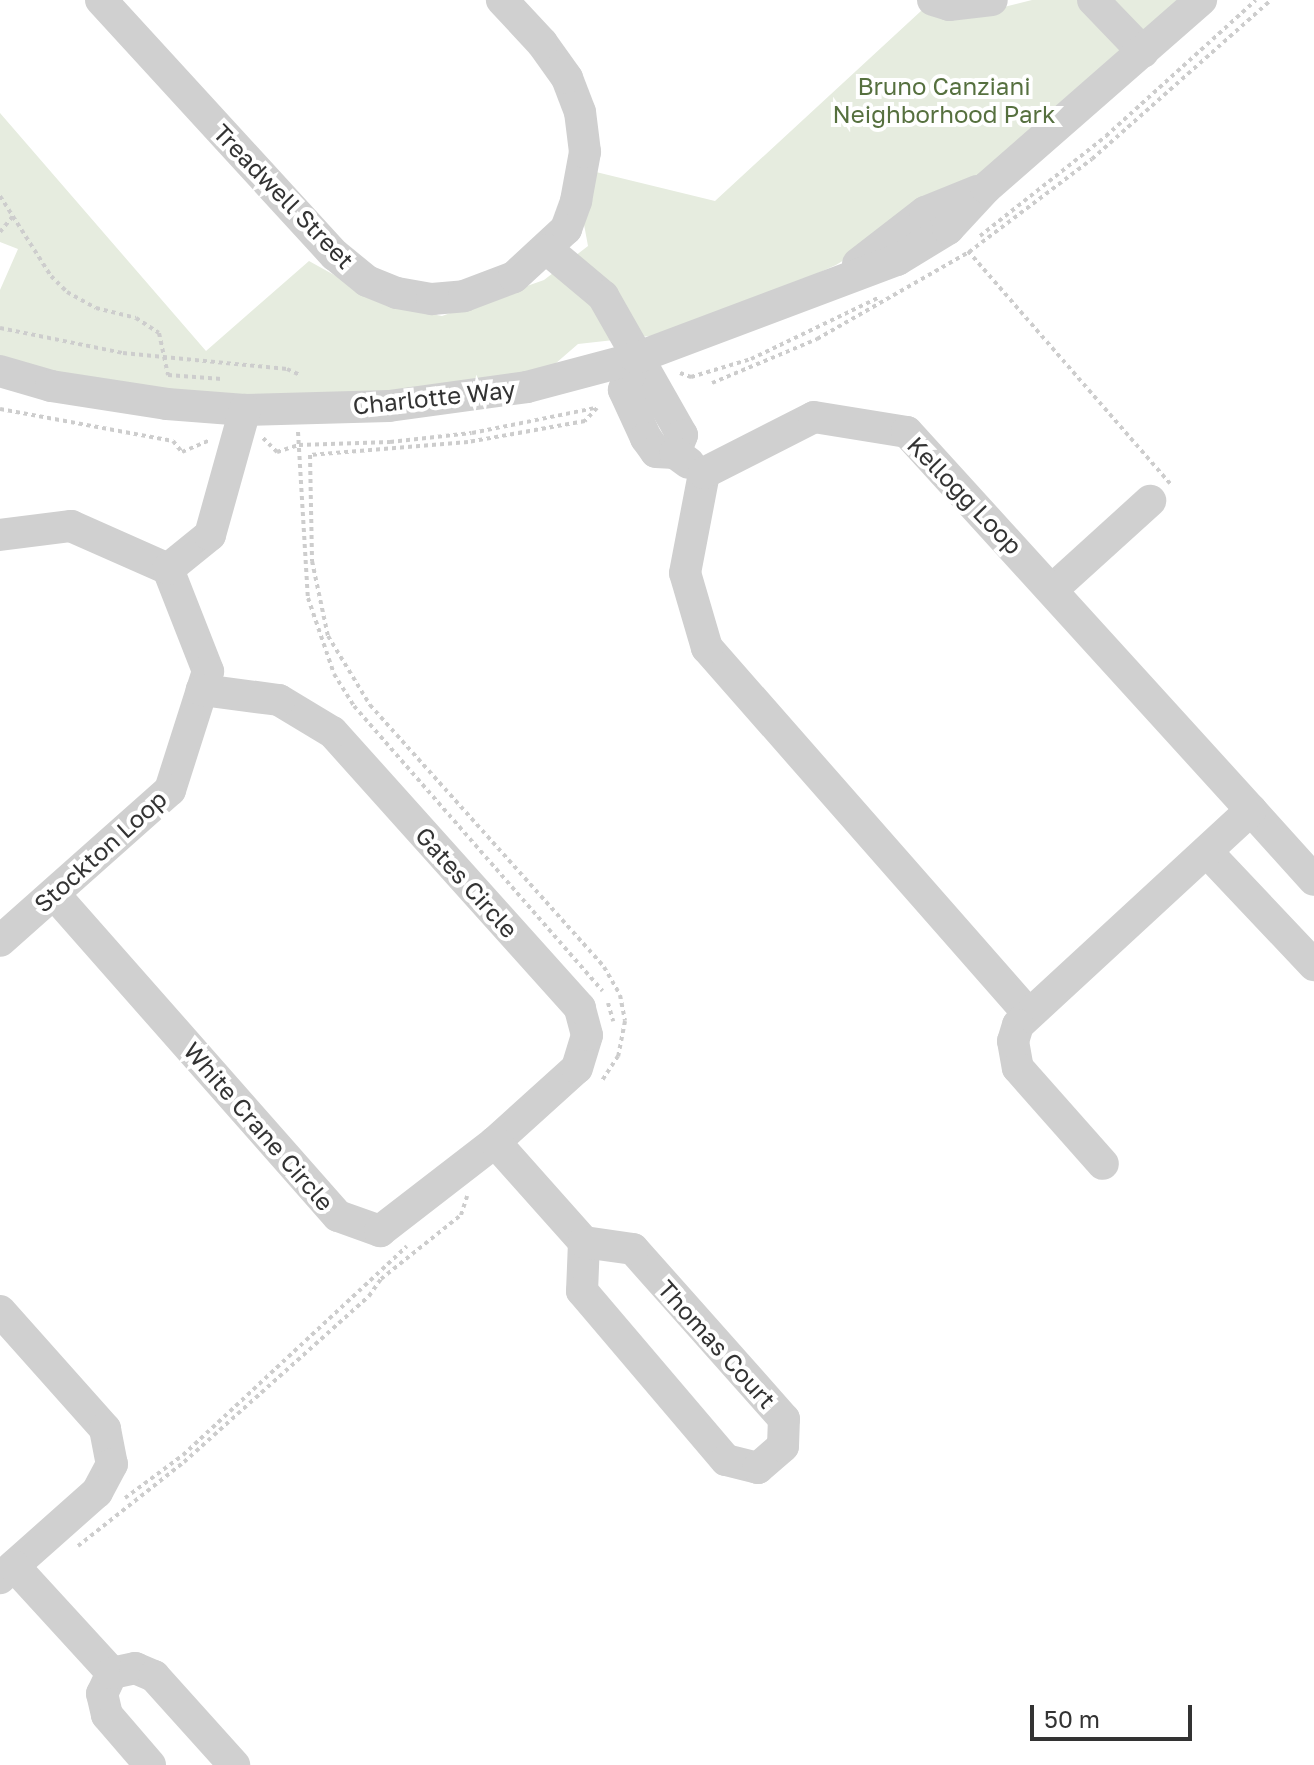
<!DOCTYPE html>
<html>
<head>
<meta charset="utf-8">
<style>
	body { margin:0 }
	#map { position:relative; width:1314px; height:1765px; overflow:hidden; background:#fff; font-family:"Golos Text",sans-serif }
	div>[style] { position:absolute }
	.green>* { inset:0; background:#e6ecdf }
	.path>* { height:4px; margin-top:-2px; transform-origin:0; background:repeating-linear-gradient(90deg,#cdcdcd 0 4px,transparent 0 8px) }
	.minor>* { height:32px; margin:-16px; padding:0 16px; transform-origin:16px; border-radius:16px; background:#d0d0d0 }
	span { translate:-50% -50%; white-space:nowrap; text-align:center; line-height:1.15; -webkit-text-stroke:8px #fff; paint-order:stroke }
	.park-label { font-size:24px; color:#56703f }
	.street-label { font-size:24px; color:#333 }
	.scale { position:absolute; left:1030px; top:1705px; width:162px; height:36px; box-sizing:border-box; border:4px solid #333; border-top:0; padding-left:10px; font-size:24px; line-height:28px; white-space:nowrap; color:#333; -webkit-text-stroke:6px #fff; paint-order:stroke }
</style>
</head>
<body>
<div id="map">
	<div class="green">
		<div style="clip-path:polygon(1032px 0,1186px 0,976px 178px,836px 265px,686px 332px,578px 344px,548px 370px,366px 397px,228px 397px,50px 372px,0 359px,0 290px,18px 249px,0 242px,0 113px,206px 351px,309px 261px,390px 306px,442px 316px,544px 280px,588px 246px,583px 219px,596px 172px,715px 201px,921px 11px,964px 17px)"></div>
	</div>
	<div class="path">
		<div style="left:0;top:196px;width:95px;rotate:57.5deg"></div>
		<div style="left:51px;top:276px;width:23px;rotate:45deg"></div>
		<div style="left:67px;top:292px;width:33px;rotate:29deg"></div>
		<div style="left:96px;top:308px;width:41px;rotate:14deg"></div>
		<div style="left:136px;top:318px;width:27px;rotate:33deg"></div>
		<div style="left:159px;top:333px;width:43px;rotate:77.9deg"></div>
		<div style="left:168px;top:375px;width:54px;rotate:4.2deg"></div>
		<div style="left:0;top:232px;width:22px;rotate:-51deg"></div>
		<div style="left:980px;top:236px;width:161px;rotate:-38.4deg"></div>
		<div style="left:1106px;top:136px;width:202px;rotate:-42.2deg"></div>
		<div style="left:968px;top:251px;width:308px;rotate:49deg"></div>
		<div style="left:0;top:328px;width:126px;rotate:11.5deg"></div>
		<div style="left:123px;top:353px;width:165px;rotate:5.6deg"></div>
		<div style="left:287px;top:369px;width:14px;rotate:25deg"></div>
		<div style="left:680px;top:373px;width:12px;rotate:20deg"></div>
		<div style="left:691px;top:377px;width:63px;rotate:-16.7deg"></div>
		<div style="left:751px;top:359px;width:143px;rotate:-25.7deg"></div>
		<div style="left:712px;top:383px;width:114px;rotate:-22.7deg"></div>
		<div style="left:817px;top:339px;width:175px;rotate:-29.8deg"></div>
		<div style="left:969px;top:252px;width:154px;rotate:-37.1deg"></div>
		<div style="left:1092px;top:159px;width:239px;rotate:-41.6deg"></div>
		<div style="left:597px;top:408px;width:18px;rotate:133deg"></div>
		<div style="left:585px;top:421px;width:119px;rotate:169.8deg"></div>
		<div style="left:468px;top:442px;width:159px;rotate:175.3deg"></div>
		<div style="left:310px;top:455px;width:106px;rotate:88.9deg"></div>
		<div style="left:312px;top:561px;width:77px;rotate:78deg"></div>
		<div style="left:328px;top:636px;width:81px;rotate:58.7deg"></div>
		<div style="left:370px;top:705px;width:351px;rotate:48.2deg"></div>
		<div style="left:604px;top:967px;width:32px;rotate:60deg"></div>
		<div style="left:620px;top:995px;width:26px;rotate:79deg"></div>
		<div style="left:625px;top:1021px;width:36px;rotate:101deg"></div>
		<div style="left:618px;top:1056px;width:31px;rotate:123deg"></div>
		<div style="left:0;top:409px;width:176px;rotate:10.5deg"></div>
		<div style="left:173px;top:441px;width:14px;rotate:51deg"></div>
		<div style="left:182px;top:452px;width:30px;rotate:-23deg"></div>
		<div style="left:298px;top:432px;width:166px;rotate:86.6deg"></div>
		<div style="left:308px;top:598px;width:80px;rotate:71.1deg"></div>
		<div style="left:334px;top:674px;width:38px;rotate:58deg"></div>
		<div style="left:354px;top:706px;width:378px;rotate:48.9deg"></div>
		<div style="left:263px;top:438px;width:20px;rotate:45deg"></div>
		<div style="left:277px;top:452px;width:23px;rotate:-18deg"></div>
		<div style="left:299px;top:445px;width:91px;rotate:-1.9deg"></div>
		<div style="left:390px;top:442px;width:82px;rotate:-6.3deg"></div>
		<div style="left:472px;top:433px;width:126px;rotate:-11.5deg"></div>
		<div style="left:608px;top:1003px;width:19px;rotate:74deg"></div>
		<div style="left:125px;top:1498px;width:72px;rotate:-36.6deg"></div>
		<div style="left:183px;top:1455px;width:306px;rotate:-43deg"></div>
		<div style="left:78px;top:1546px;width:135px;rotate:-38.4deg"></div>
		<div style="left:184px;top:1462px;width:249px;rotate:-41.9deg"></div>
		<div style="left:369px;top:1296px;width:21px;rotate:-55deg"></div>
		<div style="left:381px;top:1279px;width:102px;rotate:-38.7deg"></div>
		<div style="left:461px;top:1215px;width:20px;rotate:-72deg"></div>
	</div>
	<div class="minor">
		<div style="left:101px;top:0;width:346px;rotate:47.5deg"></div>
		<div style="left:335px;top:255px;width:41px;rotate:39.1deg"></div>
		<div style="left:367px;top:281px;width:32px;rotate:22deg"></div>
		<div style="left:397px;top:293px;width:36px;rotate:10deg"></div>
		<div style="left:432px;top:299px;width:32px;rotate:-5deg"></div>
		<div style="left:464px;top:296px;width:53px;rotate:-20.8deg"></div>
		<div style="left:514px;top:277px;width:71px;rotate:-42.7deg"></div>
		<div style="left:566px;top:229px;width:30px;rotate:-70deg"></div>
		<div style="left:576px;top:201px;width:50px;rotate:-79.6deg"></div>
		<div style="left:585px;top:152px;width:40px;rotate:-97.1deg"></div>
		<div style="left:580px;top:112px;width:36px;rotate:-111deg"></div>
		<div style="left:567px;top:78px;width:43px;rotate:-125.5deg"></div>
		<div style="left:542px;top:43px;width:59px;rotate:-132.9deg"></div>
		<div style="left:933px;top:0;width:17px;rotate:17deg"></div>
		<div style="left:949px;top:5px;width:43px;rotate:-6.6deg"></div>
		<div style="left:1093px;top:0;width:72px;rotate:46.1deg"></div>
		<div style="left:548px;top:250px;width:72px;rotate:39.9deg"></div>
		<div style="left:603px;top:296px;width:160px;rotate:60.4deg"></div>
		<div style="left:682px;top:435px;width:19px;rotate:111deg"></div>
		<div style="left:858px;top:264px;width:85px;rotate:-37.8deg"></div>
		<div style="left:925px;top:212px;width:56px;rotate:-22deg"></div>
		<div style="left:636px;top:358px;width:34px;rotate:111deg"></div>
		<div style="left:624px;top:390px;width:53px;rotate:65.4deg"></div>
		<div style="left:646px;top:438px;width:17px;rotate:54deg"></div>
		<div style="left:656px;top:452px;width:19px;rotate:3deg"></div>
		<div style="left:675px;top:453px;width:17px;rotate:36deg"></div>
		<div style="left:0;top:371px;width:53px;rotate:16.4deg"></div>
		<div style="left:51px;top:386px;width:117px;rotate:8.8deg"></div>
		<div style="left:167px;top:404px;width:78px;rotate:4.4deg"></div>
		<div style="left:245px;top:410px;width:144px;rotate:-1.6deg"></div>
		<div style="left:389px;top:406px;width:139px;rotate:-7.8deg"></div>
		<div style="left:527px;top:387px;width:113px;rotate:-14.9deg"></div>
		<div style="left:636px;top:358px;width:279px;rotate:-20.6deg"></div>
		<div style="left:897px;top:260px;width:60px;rotate:-31.3deg"></div>
		<div style="left:948px;top:229px;width:56px;rotate:-47.2deg"></div>
		<div style="left:986px;top:188px;width:286px;rotate:-41.2deg"></div>
		<div style="left:0;top:535px;width:72px;rotate:-7.2deg"></div>
		<div style="left:71px;top:526px;width:106px;rotate:23.9deg"></div>
		<div style="left:168px;top:569px;width:110px;rotate:68.6deg"></div>
		<div style="left:208px;top:671px;width:125px;rotate:107.7deg"></div>
		<div style="left:170px;top:790px;width:227px;rotate:138.4deg"></div>
		<div style="left:168px;top:569px;width:54px;rotate:-39deg"></div>
		<div style="left:210px;top:535px;width:130px;rotate:-74.4deg"></div>
		<div style="left:1054px;top:588px;width:130px;rotate:-42.2deg"></div>
		<div style="left:1251px;top:810px;width:94px;rotate:48deg"></div>
		<div style="left:1209px;top:854px;width:153px;rotate:46.6deg"></div>
		<div style="left:54px;top:894px;width:429px;rotate:48.6deg"></div>
		<div style="left:338px;top:1216px;width:45px;rotate:19.7deg"></div>
		<div style="left:380px;top:1231px;width:145px;rotate:-37.7deg"></div>
		<div style="left:495px;top:1142px;width:110px;rotate:-42.1deg"></div>
		<div style="left:577px;top:1068px;width:34px;rotate:-73deg"></div>
		<div style="left:587px;top:1035px;width:28px;rotate:-105deg"></div>
		<div style="left:580px;top:1008px;width:371px;rotate:-131.9deg"></div>
		<div style="left:332px;top:732px;width:62px;rotate:-148.9deg"></div>
		<div style="left:279px;top:700px;width:78px;rotate:-172.6deg"></div>
		<div style="left:1027px;top:1012px;width:485px;rotate:-131.3deg"></div>
		<div style="left:707px;top:648px;width:78px;rotate:-106.3deg"></div>
		<div style="left:685px;top:573px;width:102px;rotate:-79.2deg"></div>
		<div style="left:704px;top:473px;width:123px;rotate:-27deg"></div>
		<div style="left:814px;top:417px;width:94px;rotate:9.2deg"></div>
		<div style="left:907px;top:432px;width:511px;rotate:47.7deg"></div>
		<div style="left:1251px;top:810px;width:317px;rotate:137.3deg"></div>
		<div style="left:1018px;top:1025px;width:17px;rotate:107deg"></div>
		<div style="left:1013px;top:1041px;width:27px;rotate:80deg"></div>
		<div style="left:1018px;top:1068px;width:128px;rotate:48.5deg"></div>
		<div style="left:495px;top:1142px;width:134px;rotate:48.3deg"></div>
		<div style="left:584px;top:1242px;width:49px;rotate:92.3deg"></div>
		<div style="left:582px;top:1291px;width:222px;rotate:49.6deg"></div>
		<div style="left:726px;top:1460px;width:33px;rotate:14deg"></div>
		<div style="left:758px;top:1468px;width:33px;rotate:-41deg"></div>
		<div style="left:783px;top:1446px;width:27px;rotate:-88deg"></div>
		<div style="left:784px;top:1419px;width:227px;rotate:-131.6deg"></div>
		<div style="left:633px;top:1249px;width:49px;rotate:-171.9deg"></div>
		<div style="left:0;top:1311px;width:158px;rotate:48.3deg"></div>
		<div style="left:105px;top:1429px;width:36px;rotate:79deg"></div>
		<div style="left:112px;top:1464px;width:32px;rotate:118deg"></div>
		<div style="left:97px;top:1492px;width:130px;rotate:138.4deg"></div>
		<div style="left:14px;top:1566px;width:145px;rotate:47.5deg"></div>
		<div style="left:150px;top:1765px;width:66px;rotate:-130.7deg"></div>
		<div style="left:107px;top:1715px;width:22px;rotate:-103deg"></div>
		<div style="left:102px;top:1694px;width:23px;rotate:-65deg"></div>
		<div style="left:112px;top:1673px;width:24px;rotate:-12deg"></div>
		<div style="left:135px;top:1668px;width:21px;rotate:23deg"></div>
		<div style="left:154px;top:1676px;width:120px;rotate:48deg"></div>
	</div>
	<div class="park-label">
		<span style="left:944px;top:100px">Bruno Canziani<br>Neighborhood Park</span>
	</div>
	<div class="street-label">
		<span style="left:284px;top:196px;rotate:46deg">Treadwell Street</span>
		<span style="left:434px;top:397px;rotate:-6deg">Charlotte Way</span>
		<span style="left:965px;top:495px;rotate:46deg">Kellogg Loop</span>
		<span style="left:100px;top:851px;rotate:-42deg">Stockton Loop</span>
		<span style="left:467px;top:882px;rotate:48deg">Gates Circle</span>
		<span style="left:259px;top:1126px;rotate:49deg">White Crane Circle</span>
		<span style="left:717px;top:1344px;rotate:48deg">Thomas Court</span>
	</div>
	<div class="scale">50 m</div>
</div>
</body>
</html>
